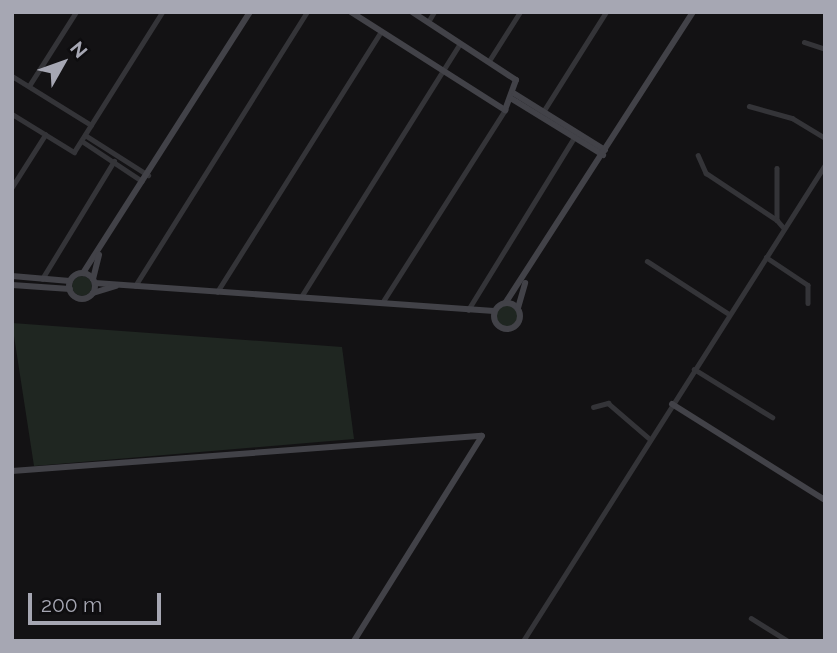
<!DOCTYPE html>
<html>
<head>
<meta charset="utf-8">
<style>
	body { margin:0 }
	#map { position:relative; width:837px; height:653px; overflow:hidden; background:#131214; font-family:Raleway,sans-serif }
	div>[style] { position:absolute }
	.green>* { inset:0; background:#1f2621 }
	.round { border-radius:50% }
	.street>* { height:4.5px; margin:-2.25px; padding:0 2.25px; transform-origin:2.25px; border-radius:2.25px; background:#343438 }
	.secondary>* { height:6px; margin:-3px; padding:0 3px; transform-origin:3px; border-radius:3px; background:#424248 }
	.secondary>.ring { margin:-3px; padding:0; box-sizing:content-box; background:none; border:6px solid #424248; border-radius:50% }
	span { translate:-50% -50%; white-space:nowrap; text-align:center; line-height:1.15; -webkit-text-stroke:5px #0e0d0f; paint-order:stroke }
	.frame { position:absolute; inset:0; border:14px solid #a6a7b3; pointer-events:none }
	.north { position:absolute; left:28px; top:28px; width:70px; height:70px; -webkit-text-stroke:5px #0e0d0f; paint-order:stroke; rotate:50deg; font-size:19px; font-weight:700; line-height:28px; text-align:center; color:#a6a7b3 }
	.north::after { content:''; display:block; margin:auto; width:24px; height:32px; background:#a6a7b3; clip-path:polygon(50% 0,100% 100%,50% 72%,0 100%) }
	.scale { position:absolute; left:28px; top:593px; width:133px; height:32px; box-sizing:border-box; border:4px solid #a6a7b3; border-top:0; padding-left:9px; font-size:21px; line-height:24px; white-space:nowrap; color:#a6a7b3; -webkit-text-stroke:5px #0e0d0f; paint-order:stroke }
</style>
</head>
<body>
<div id="map">
	<div class="green">
		<div class="round" style="left:72px;top:276px;width:20px;height:20px"></div>
		<div class="round" style="left:496px;top:305px;width:22px;height:22px"></div>
		<div style="clip-path:polygon(12px 323px,342px 347px,354px 439px,34px 466px)"></div>
	</div>
	<div class="street">
		<div style="left:428px;top:22px;width:12px;rotate:-59deg"></div>
		<div style="left:804px;top:42px;width:22px;rotate:18deg"></div>
		<div style="left:489px;top:61px;width:58px;rotate:-57.7deg"></div>
		<div style="left:12px;top:76px;width:93px;rotate:31.8deg"></div>
		<div style="left:29px;top:86px;width:88px;rotate:-57.6deg"></div>
		<div style="left:749px;top:106px;width:45px;rotate:15.6deg"></div>
		<div style="left:792px;top:118px;width:39px;rotate:31deg"></div>
		<div style="left:543px;top:112px;width:118px;rotate:-57.8deg"></div>
		<div style="left:12px;top:114px;width:73px;rotate:31.5deg"></div>
		<div style="left:74px;top:152px;width:165px;rotate:-57.8deg"></div>
		<div style="left:85px;top:135px;width:75px;rotate:32.4deg"></div>
		<div style="left:82px;top:141px;width:72px;rotate:33.7deg"></div>
		<div style="left:698px;top:155px;width:20px;rotate:66deg"></div>
		<div style="left:706px;top:173px;width:85px;rotate:33.5deg"></div>
		<div style="left:777px;top:168px;width:52px;rotate:90deg"></div>
		<div style="left:777px;top:220px;width:11px;rotate:49deg"></div>
		<div style="left:12px;top:187px;width:62px;rotate:-57.6deg"></div>
		<div style="left:766px;top:257px;width:50px;rotate:33.7deg"></div>
		<div style="left:808px;top:285px;width:18px;rotate:90deg"></div>
		<div style="left:647px;top:261px;width:98px;rotate:32.9deg"></div>
		<div style="left:42px;top:279px;width:138px;rotate:-58.6deg"></div>
		<div style="left:135px;top:286px;width:324px;rotate:-57.9deg"></div>
		<div style="left:217px;top:292px;width:307px;rotate:-57.8deg"></div>
		<div style="left:301px;top:297px;width:299px;rotate:-57.9deg"></div>
		<div style="left:382px;top:303px;width:229px;rotate:-57.5deg"></div>
		<div style="left:468px;top:310px;width:202px;rotate:-58.4deg"></div>
		<div style="left:694px;top:369px;width:92px;rotate:31.6deg"></div>
		<div style="left:593px;top:407px;width:16px;rotate:-15deg"></div>
		<div style="left:608px;top:403px;width:55px;rotate:40.6deg"></div>
		<div style="left:751px;top:618px;width:44px;rotate:31.9deg"></div>
		<div style="left:523px;top:641px;width:564px;rotate:-57.61deg"></div>
	</div>
	<div class="secondary">
		<div style="left:351px;top:12px;width:183px;rotate:32.5deg"></div>
		<div style="left:505px;top:110px;width:32px;rotate:-70deg"></div>
		<div style="left:516px;top:80px;width:124px;rotate:-146.8deg"></div>
		<div style="left:515px;top:94px;width:106px;rotate:31.9deg"></div>
		<div style="left:512px;top:99px;width:107px;rotate:31.6deg"></div>
		<div style="left:83px;top:273px;width:310px;rotate:-57.4deg"></div>
		<div class="ring" style="left:69px;top:273px;width:20px;height:20px"></div>
		<div style="left:12px;top:276px;width:58px;rotate:4.9deg"></div>
		<div style="left:93px;top:279px;width:25px;rotate:-76deg"></div>
		<div style="left:95px;top:283px;width:400px;rotate:4deg"></div>
		<div style="left:12px;top:285px;width:58px;rotate:3.9deg"></div>
		<div style="left:93px;top:293px;width:24px;rotate:-17deg"></div>
		<div style="left:506px;top:302px;width:345px;rotate:-57.2deg"></div>
		<div class="ring" style="left:494px;top:303px;width:20px;height:20px"></div>
		<div style="left:518px;top:308px;width:26px;rotate:-74deg"></div>
		<div style="left:672px;top:404px;width:181px;rotate:32.1deg"></div>
		<div style="left:12px;top:471px;width:471px;rotate:-4.3deg"></div>
		<div style="left:482px;top:436px;width:242px;rotate:122deg"></div>
	</div>
	<div class="frame"></div>
	<div class="north">N</div>
	<div class="scale">200 m</div>
</div>
</body>
</html>
